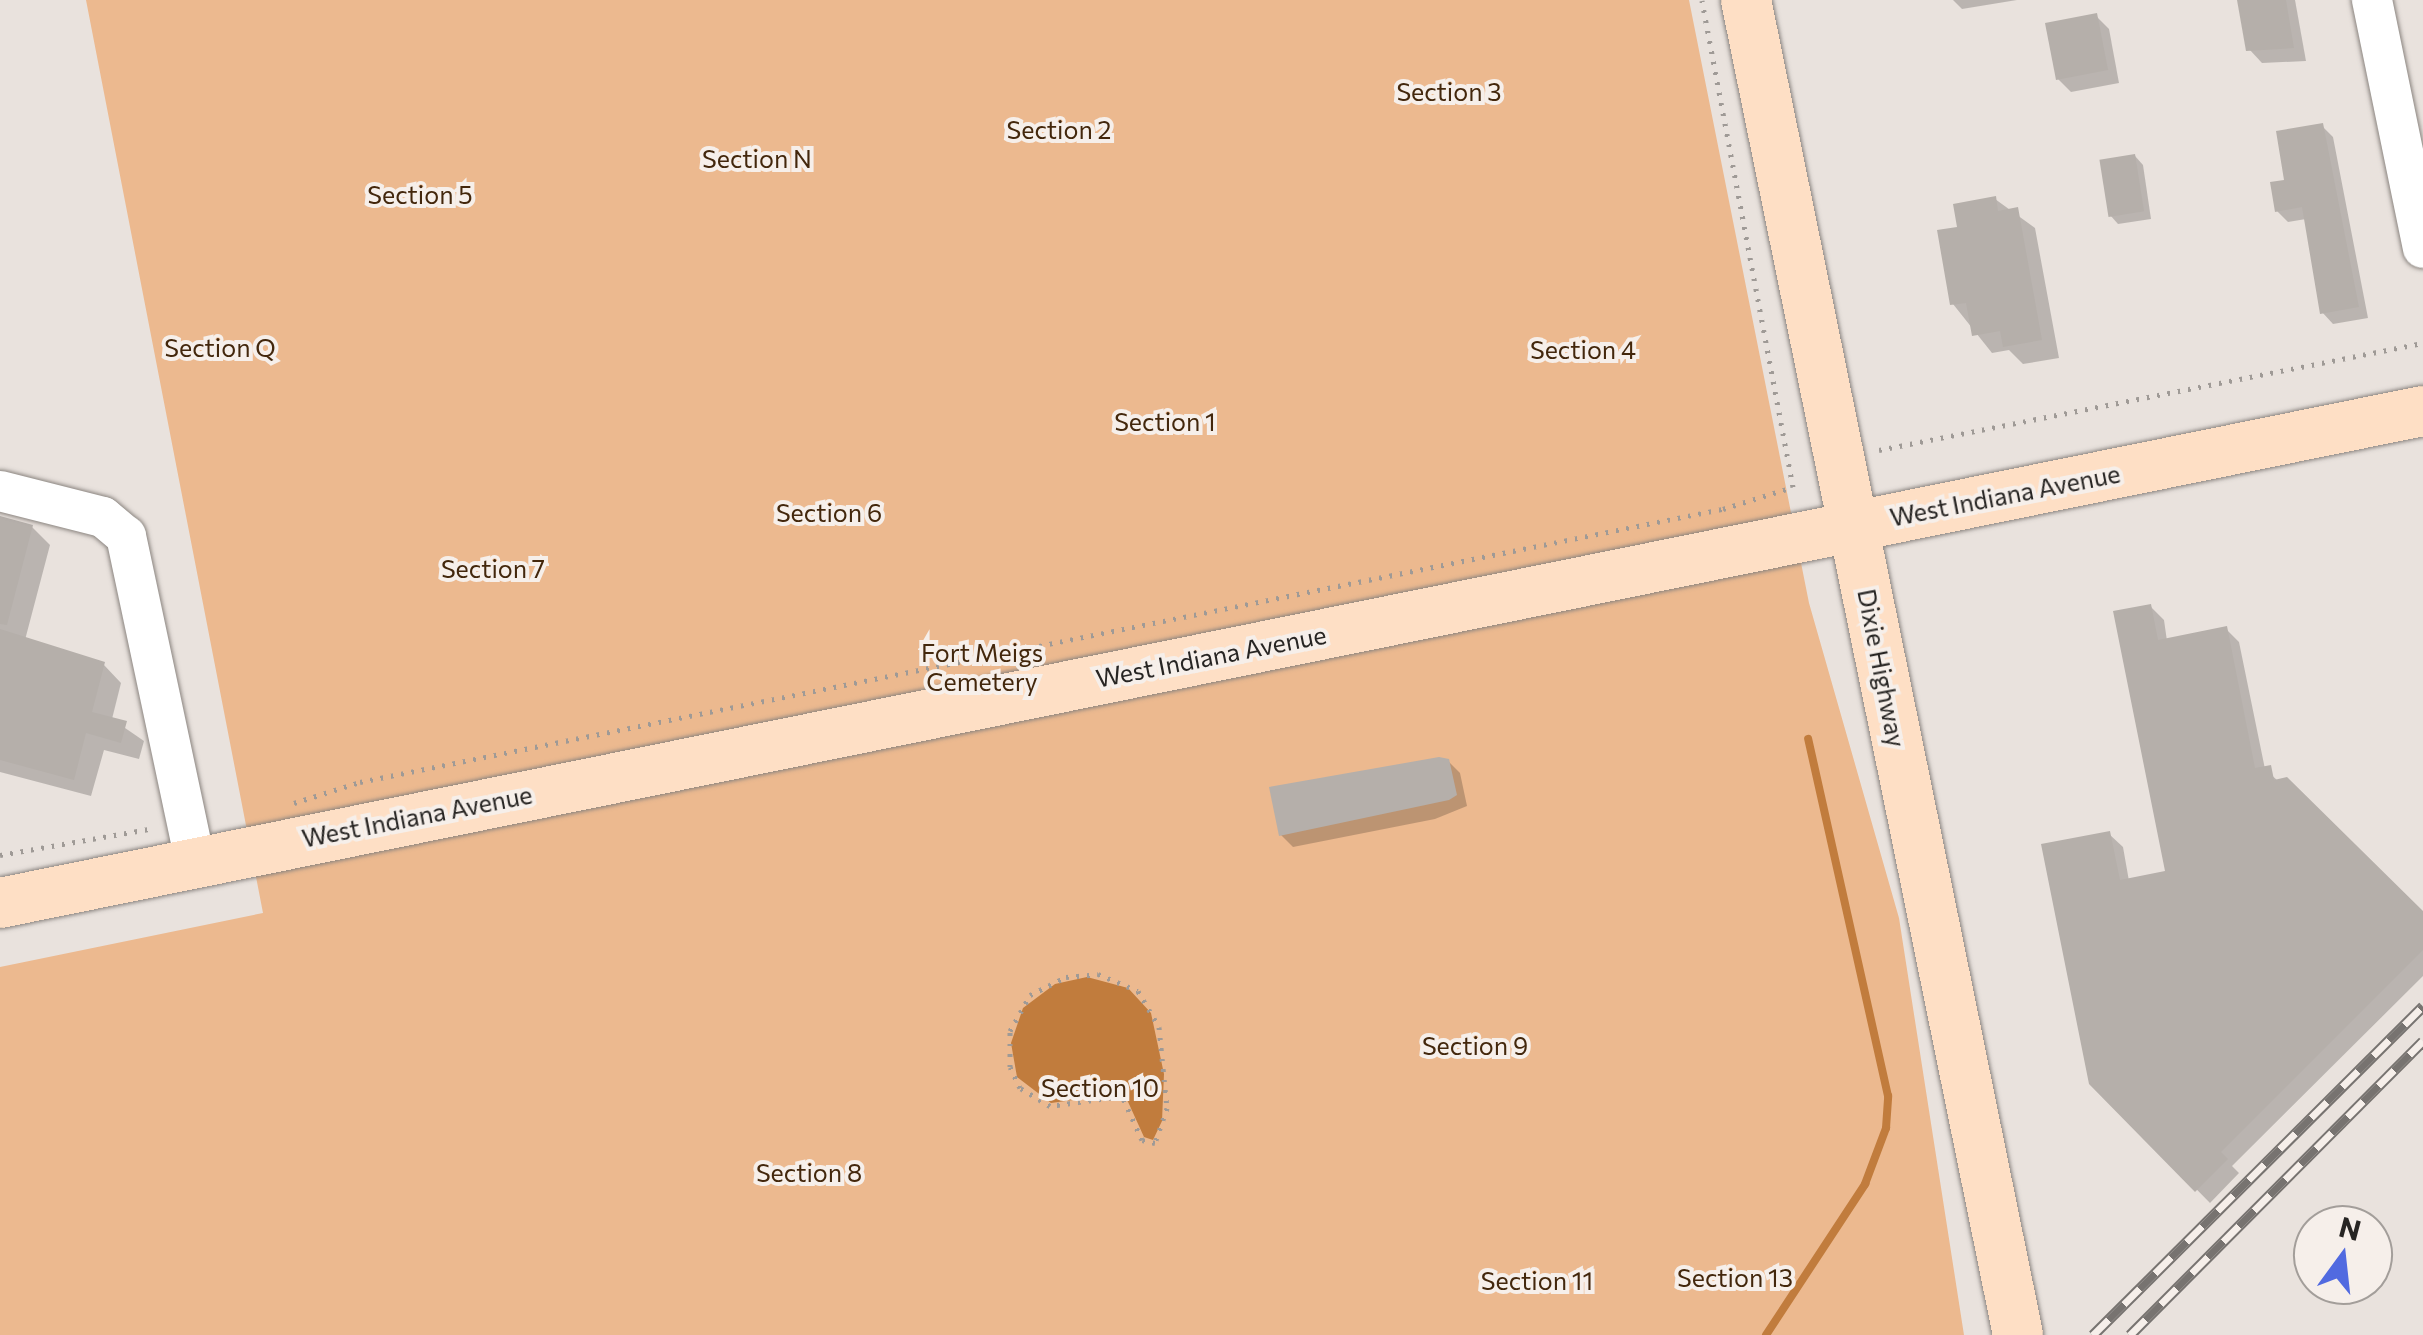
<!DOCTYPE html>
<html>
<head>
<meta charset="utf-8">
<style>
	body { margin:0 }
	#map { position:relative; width:2423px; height:1335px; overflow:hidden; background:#e9e2dd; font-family:Commissioner,sans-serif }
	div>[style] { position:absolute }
	.green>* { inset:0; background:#ecb98f }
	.water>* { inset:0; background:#c17c3d }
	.shadow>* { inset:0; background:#0003 }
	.stream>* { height:8px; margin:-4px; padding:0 4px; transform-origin:4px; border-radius:4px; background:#c17c3d }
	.building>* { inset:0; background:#b5afaa; transform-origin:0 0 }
	.path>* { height:5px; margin-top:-2.5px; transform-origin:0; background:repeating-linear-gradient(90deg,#9f9a96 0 2.5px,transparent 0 10.5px) }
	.roads { filter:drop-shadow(0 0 2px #8b8580) drop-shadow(0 0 2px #8b8580) }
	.minor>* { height:40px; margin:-20px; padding:0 20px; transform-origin:20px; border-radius:20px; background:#fff }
	.major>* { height:50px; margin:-25px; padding:0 25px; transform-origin:25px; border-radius:25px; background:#fedfc5 }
	.rail>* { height:11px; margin-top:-5.5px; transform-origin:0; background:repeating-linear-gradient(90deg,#f6efea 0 22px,#777370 0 44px); box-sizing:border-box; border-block:2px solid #777370 }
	span { translate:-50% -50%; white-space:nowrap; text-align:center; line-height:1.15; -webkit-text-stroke:8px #f6efea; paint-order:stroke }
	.park-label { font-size:25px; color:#43270c }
	.street-label { font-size:25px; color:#272523 }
	.north { position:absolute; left:2293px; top:1205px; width:100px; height:100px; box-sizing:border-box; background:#f6efea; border:2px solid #a39e9a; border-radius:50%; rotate:15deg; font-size:28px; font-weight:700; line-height:40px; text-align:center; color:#272523 }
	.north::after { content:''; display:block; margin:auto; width:35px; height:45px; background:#516ae0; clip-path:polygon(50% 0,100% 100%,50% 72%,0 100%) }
</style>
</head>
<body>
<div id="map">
	<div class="green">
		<div style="clip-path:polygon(86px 0,1689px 0,1809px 603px,1899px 918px,1964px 1335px,0 1335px,0 967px,263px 913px)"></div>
	</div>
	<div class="water">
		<div style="clip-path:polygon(1087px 977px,1128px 988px,1151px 1013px,1164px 1074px,1162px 1121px,1153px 1140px,1144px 1137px,1124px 1093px,1051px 1103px,1017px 1077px,1011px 1043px,1023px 1008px,1055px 984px)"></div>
	</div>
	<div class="shadow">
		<div style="clip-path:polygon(1953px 0,2017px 0,1962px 9px)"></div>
		<div style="clip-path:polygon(2240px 0,2295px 0,2306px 61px,2262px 63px,2249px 49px)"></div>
		<div style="clip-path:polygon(2096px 16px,2109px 29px,2119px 83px,2071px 92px,2058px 79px)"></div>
		<div style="clip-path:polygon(2322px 126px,2333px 137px,2368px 318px,2333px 324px,2322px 312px,2306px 219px,2288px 222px,2277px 211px)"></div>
		<div style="clip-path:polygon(2135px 156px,2143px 165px,2151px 219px,2118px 224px,2110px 215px)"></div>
		<div style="clip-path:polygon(1995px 199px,2035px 228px,2059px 358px,2023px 364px,2009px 350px,1992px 353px,1953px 304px,1960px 229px)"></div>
		<div style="clip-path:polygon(0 518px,32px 527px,50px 545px,25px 640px,104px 665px,121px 683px,112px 719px,144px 741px,139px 759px,104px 750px,91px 796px,0 772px)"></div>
		<div style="clip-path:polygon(2151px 607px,2164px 620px,2167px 641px,2226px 629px,2239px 642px,2265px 769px,2423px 915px,2423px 976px,2232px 1166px,2239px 1173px,2210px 1203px,2092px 1083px,2109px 834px,2123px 847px,2129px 881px,2168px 872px)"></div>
		<div style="clip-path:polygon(1448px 761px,1460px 773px,1467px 806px,1435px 819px,1293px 847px,1281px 835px)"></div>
	</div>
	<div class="stream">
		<div style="left:1766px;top:1335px;width:181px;rotate:-56.7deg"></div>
		<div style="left:1865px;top:1184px;width:60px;rotate:-69.4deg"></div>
		<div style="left:1886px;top:1128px;width:32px;rotate:-86deg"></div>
		<div style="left:1888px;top:1096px;width:366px;rotate:-102.6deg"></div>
	</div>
	<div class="building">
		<div style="clip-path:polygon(2237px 0,2286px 0,2294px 48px,2246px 51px)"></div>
		<div style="left:2097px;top:13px;width:58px;height:53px;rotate:79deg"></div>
		<div style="clip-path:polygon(2323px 123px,2359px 307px,2320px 314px,2302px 207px,2275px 212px,2270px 182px,2284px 180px,2276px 131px)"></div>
		<div style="left:2135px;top:154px;width:58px;height:36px;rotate:81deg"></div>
		<div style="clip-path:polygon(1996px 196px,1998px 211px,2018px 207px,2042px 340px,2003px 347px,2000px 331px,1972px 336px,1966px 303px,1950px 305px,1937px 230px,1957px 227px,1953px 204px)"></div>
		<div style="clip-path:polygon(0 516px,33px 525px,7px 625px,0 624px)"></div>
		<div style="clip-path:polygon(2151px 604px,2158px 640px,2227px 626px,2255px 768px,2271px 765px,2274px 780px,2287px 777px,2423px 911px,2423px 950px,2221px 1152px,2228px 1159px,2195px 1192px,2089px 1084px,2041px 844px,2110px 831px,2120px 880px,2165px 871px,2113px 611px)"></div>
		<div style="clip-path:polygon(0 629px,105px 662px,92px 712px,127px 721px,121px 743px,86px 733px,74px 780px,0 760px)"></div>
		<div style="clip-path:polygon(1439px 757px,1449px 759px,1457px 795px,1449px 800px,1279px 836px,1269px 787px)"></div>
	</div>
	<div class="path">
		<div style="left:1879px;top:450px;width:554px;rotate:-11.13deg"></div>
		<div style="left:294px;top:803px;width:69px;rotate:-17.7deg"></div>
		<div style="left:360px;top:782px;width:1390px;rotate:-11.33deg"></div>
		<div style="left:1723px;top:509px;width:73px;rotate:-17.4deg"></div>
		<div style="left:1793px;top:487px;width:495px;rotate:-100.6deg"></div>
		<div style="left:0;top:855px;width:157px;rotate:-9.9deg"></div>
		<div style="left:1098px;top:974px;width:43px;rotate:23deg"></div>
		<div style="left:1138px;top:991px;width:42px;rotate:59.7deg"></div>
		<div style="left:1159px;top:1027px;width:81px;rotate:84.4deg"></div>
		<div style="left:1167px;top:1108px;width:37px;rotate:109deg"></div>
		<div style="left:1155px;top:1143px;width:13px;rotate:-167deg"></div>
		<div style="left:1142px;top:1140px;width:48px;rotate:-114.4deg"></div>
		<div style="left:1122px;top:1096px;width:73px;rotate:172.1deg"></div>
		<div style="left:1050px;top:1106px;width:35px;rotate:-149deg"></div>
		<div style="left:1020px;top:1088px;width:23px;rotate:-115deg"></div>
		<div style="left:1010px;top:1067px;width:36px;rotate:-90deg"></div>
		<div style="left:1010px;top:1031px;width:41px;rotate:-60.9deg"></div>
		<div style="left:1030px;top:995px;width:40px;rotate:-26.6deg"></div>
		<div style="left:1066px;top:977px;width:32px;rotate:-5deg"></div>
	</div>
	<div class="roads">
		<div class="minor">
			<div style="left:2372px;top:0;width:253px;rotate:78.4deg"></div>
			<div style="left:0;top:491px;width:106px;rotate:14.2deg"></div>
			<div style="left:103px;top:517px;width:30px;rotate:40deg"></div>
			<div style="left:126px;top:536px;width:333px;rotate:78deg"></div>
		</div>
		<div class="major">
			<div style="left:1746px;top:0;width:1362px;rotate:78.48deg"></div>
			<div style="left:0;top:903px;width:2472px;rotate:-11.48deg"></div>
		</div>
	</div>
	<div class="rail">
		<div style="left:2093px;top:1335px;width:466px;rotate:-44.9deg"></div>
		<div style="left:2130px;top:1335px;width:415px;rotate:-45.1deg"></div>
	</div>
	<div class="park-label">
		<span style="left:1449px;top:91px">Section 3</span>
		<span style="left:1059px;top:129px">Section 2</span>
		<span style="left:757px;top:158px">Section N</span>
		<span style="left:420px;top:194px">Section 5</span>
		<span style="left:220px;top:347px">Section Q</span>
		<span style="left:1583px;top:349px">Section 4</span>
		<span style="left:1165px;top:421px">Section 1</span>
		<span style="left:829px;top:512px">Section 6</span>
		<span style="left:493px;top:568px">Section 7</span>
		<span style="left:982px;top:667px">Fort Meigs<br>Cemetery</span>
		<span style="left:1475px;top:1045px">Section 9</span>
		<span style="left:1100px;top:1087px">Section 10</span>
		<span style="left:809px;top:1172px">Section 8</span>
		<span style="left:1735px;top:1277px">Section 13</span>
		<span style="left:1537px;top:1280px">Section 11</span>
	</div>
	<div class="street-label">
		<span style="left:2005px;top:495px;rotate:-11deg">West Indiana Avenue</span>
		<span style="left:1211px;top:656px;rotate:-11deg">West Indiana Avenue</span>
		<span style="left:1882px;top:668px;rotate:79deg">Dixie Highway</span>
		<span style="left:417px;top:816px;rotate:-11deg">West Indiana Avenue</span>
	</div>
	<div class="north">N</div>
</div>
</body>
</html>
